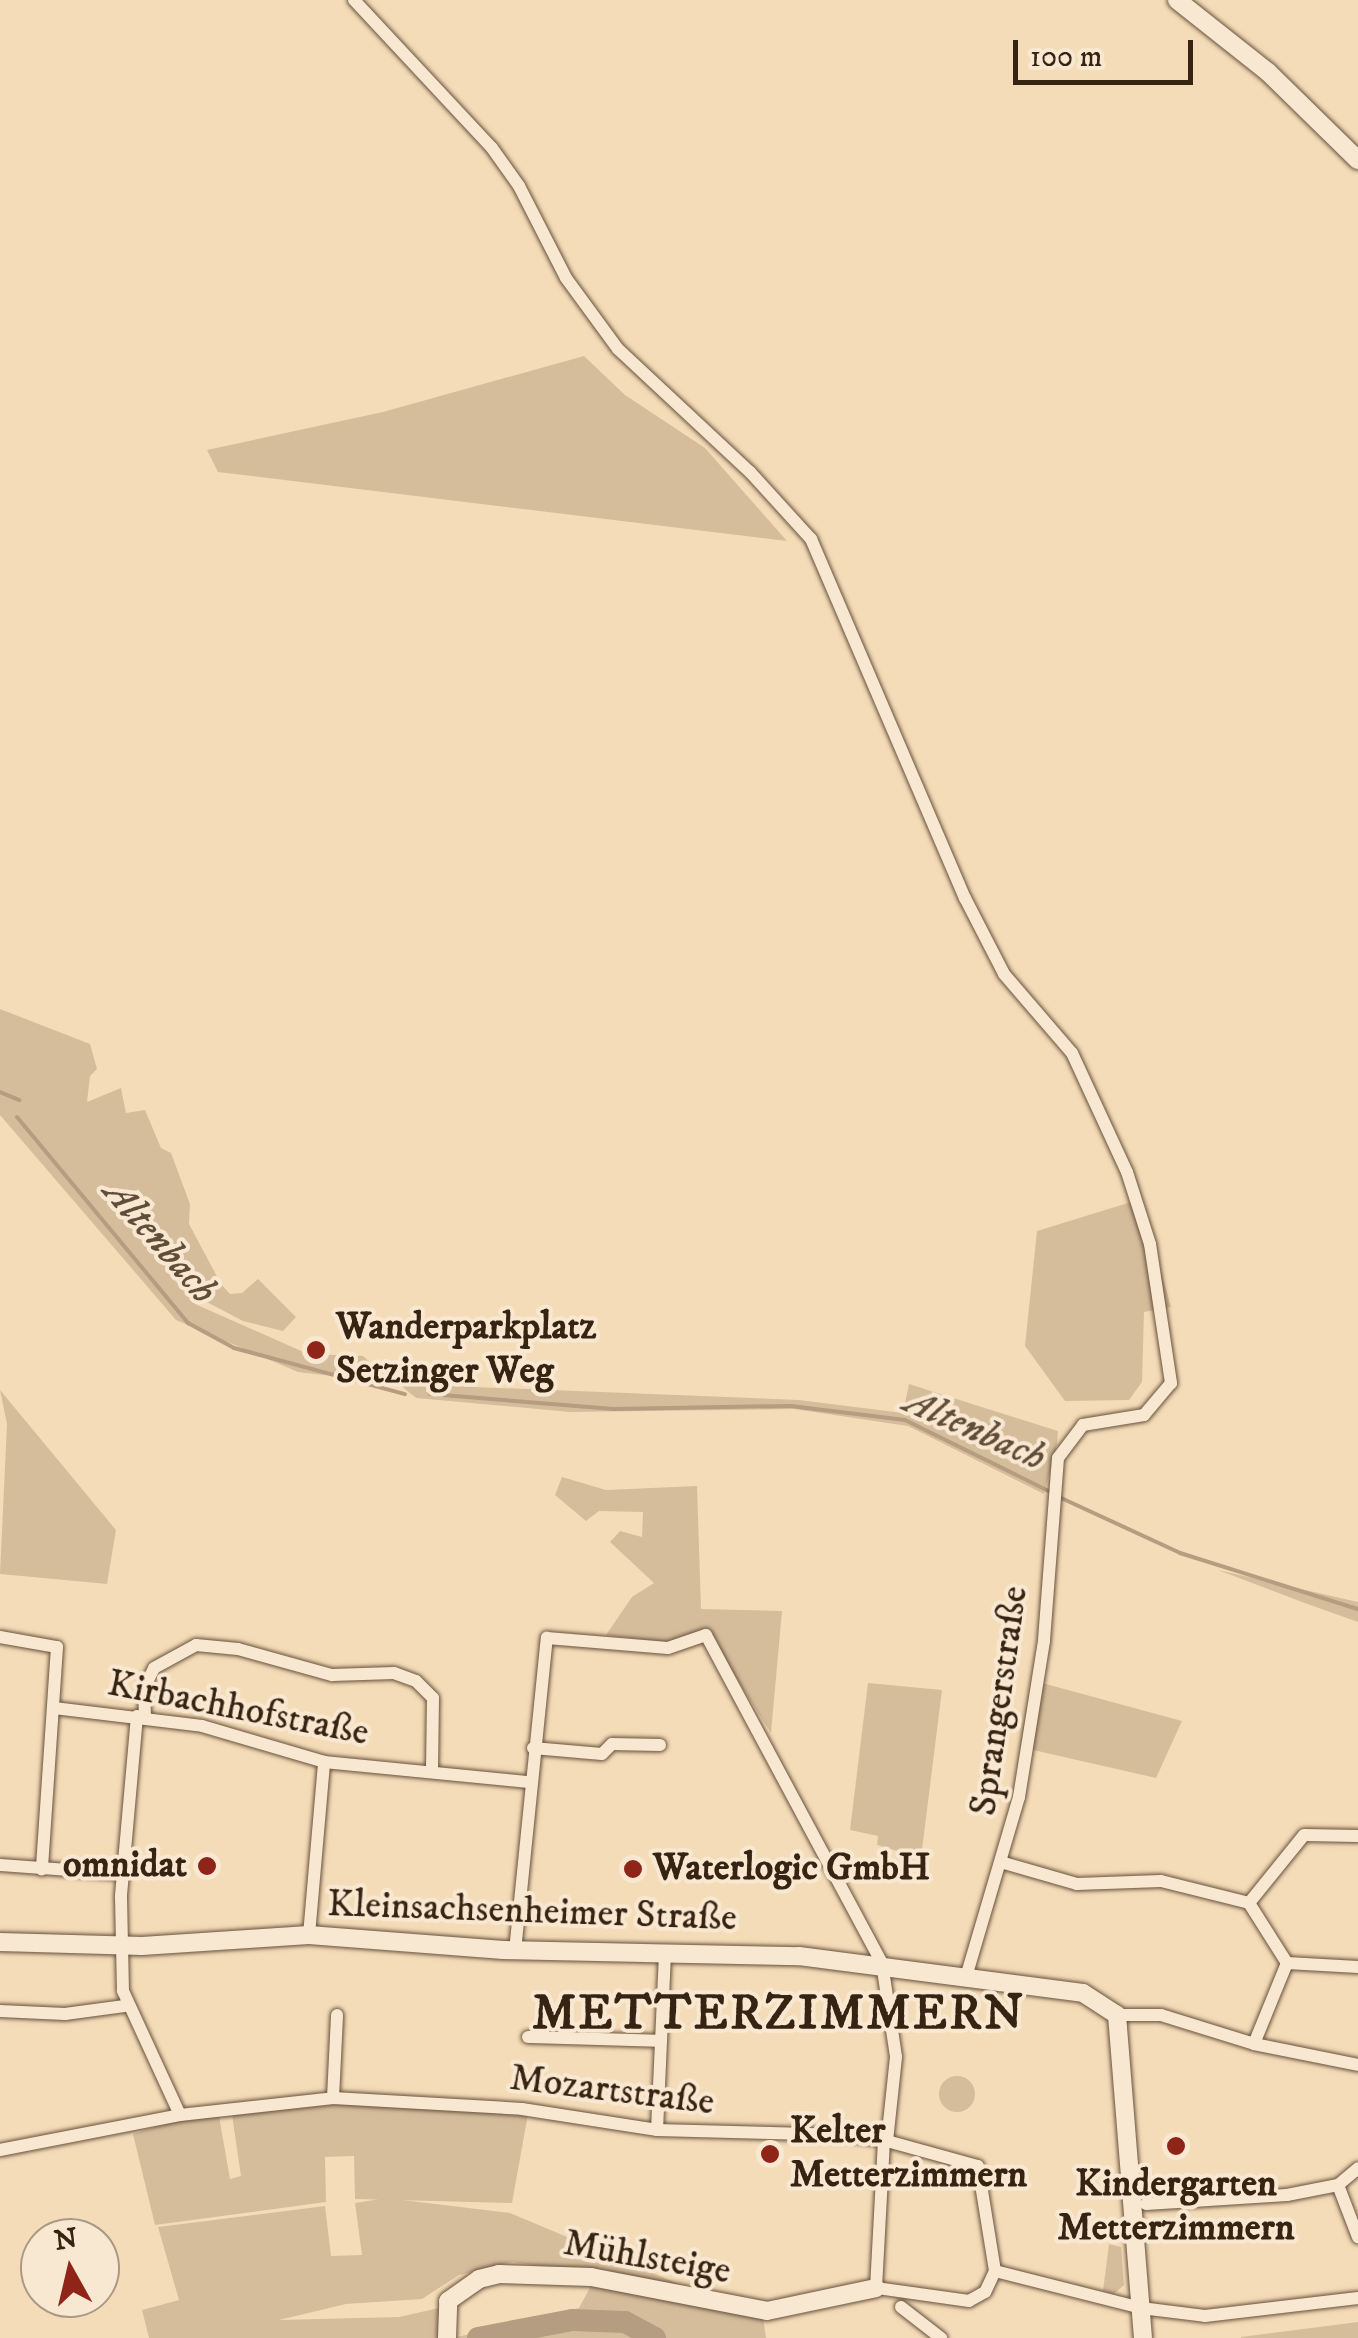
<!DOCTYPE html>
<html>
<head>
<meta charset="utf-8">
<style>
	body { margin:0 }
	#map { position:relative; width:1358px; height:2338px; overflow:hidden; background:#f5dcb8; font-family:"IM FELL DW Pica",serif }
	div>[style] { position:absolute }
	.green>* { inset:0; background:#d5bd9c }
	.round { border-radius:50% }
	.stream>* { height:4px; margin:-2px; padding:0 2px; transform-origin:2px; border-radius:2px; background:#b49d80 }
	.river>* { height:22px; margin:-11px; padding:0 11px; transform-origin:11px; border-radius:11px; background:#b49d80 }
	.roads { filter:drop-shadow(0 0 2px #66513c) drop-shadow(0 0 2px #66513c) }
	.minor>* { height:12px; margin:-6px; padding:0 6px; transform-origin:6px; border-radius:6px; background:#f8e8d1 }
	.tertiary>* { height:18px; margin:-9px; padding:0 9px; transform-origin:9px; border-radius:9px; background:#f8e8d1 }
	.secondary>* { height:18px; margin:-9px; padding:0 9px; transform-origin:9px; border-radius:9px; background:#f8e8d1 }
	.dots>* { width:28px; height:28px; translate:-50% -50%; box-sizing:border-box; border:5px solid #f8e8d1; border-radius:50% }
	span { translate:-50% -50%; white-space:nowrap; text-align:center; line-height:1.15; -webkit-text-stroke:8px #f8e8d1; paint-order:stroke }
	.poi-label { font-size:38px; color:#362312; font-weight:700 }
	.left { translate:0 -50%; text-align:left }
	.right { translate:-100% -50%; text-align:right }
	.street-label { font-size:38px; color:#362312 }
	.water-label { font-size:40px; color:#624e38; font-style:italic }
	.district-label { font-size:48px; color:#362312; font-weight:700; letter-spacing:2.5px }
	.north { position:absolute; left:20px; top:2218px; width:100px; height:100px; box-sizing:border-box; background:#f8e8d1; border:2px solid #aa9985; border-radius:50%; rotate:352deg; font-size:28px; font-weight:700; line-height:40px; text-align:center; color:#362312 }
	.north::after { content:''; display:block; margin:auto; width:35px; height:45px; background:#8f2418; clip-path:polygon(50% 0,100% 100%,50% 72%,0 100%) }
	.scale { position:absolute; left:1013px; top:40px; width:180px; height:45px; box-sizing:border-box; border:5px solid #362312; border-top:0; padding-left:12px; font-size:30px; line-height:35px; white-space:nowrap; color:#362312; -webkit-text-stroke:8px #f8e8d1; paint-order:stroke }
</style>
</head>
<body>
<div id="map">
	<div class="green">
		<div style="clip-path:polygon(584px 356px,625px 395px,705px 448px,787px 541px,218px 472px,207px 450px,383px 412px)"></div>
		<div style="clip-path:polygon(0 1009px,90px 1044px,97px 1069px,90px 1076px,87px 1102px,121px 1088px,126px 1113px,145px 1110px,161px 1148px,171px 1153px,190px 1204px,189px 1224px,221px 1284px,230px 1294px,242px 1293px,258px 1279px,296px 1317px,283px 1331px,243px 1321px,203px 1300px,195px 1304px,308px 1354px,363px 1356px,394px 1383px,298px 1372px,176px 1320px,0 1115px)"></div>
		<div style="clip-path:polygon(1141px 1199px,1171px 1307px,1144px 1312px,1142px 1382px,1129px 1400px,1065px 1401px,1025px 1346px,1037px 1231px)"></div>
		<div style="clip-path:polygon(399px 1384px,799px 1400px,903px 1413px,909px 1384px,1058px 1431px,1057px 1444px,1044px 1494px,908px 1426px,794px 1409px,570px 1412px,416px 1398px)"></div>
		<div style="clip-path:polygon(0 1390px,116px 1530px,107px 1584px,0 1574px,7px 1424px)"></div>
		<div style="clip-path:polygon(562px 1477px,606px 1490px,697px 1486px,701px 1609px,782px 1611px,771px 1733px,706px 1630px,672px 1643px,606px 1635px,632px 1597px,654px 1583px,610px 1542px,620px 1531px,642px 1537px,643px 1512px,599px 1511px,586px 1521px,555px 1495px)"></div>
		<div style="clip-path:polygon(1218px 1570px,1358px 1602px,1358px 1622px,1302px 1602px)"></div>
		<div style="clip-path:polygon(1031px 1680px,1182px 1721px,1156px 1778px,1020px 1747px)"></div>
		<div style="clip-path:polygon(868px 1683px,942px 1690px,921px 1858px,877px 1845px,878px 1836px,850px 1830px)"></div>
		<div class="round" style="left:939px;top:2076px;width:36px;height:36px"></div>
		<div style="clip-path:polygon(352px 2103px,528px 2114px,512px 2203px,355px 2199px,354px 2156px,325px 2157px,326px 2202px,155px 2225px,133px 2134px,184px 2118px,219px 2116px,230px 2179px,241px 2176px,232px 2115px)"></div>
		<div style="clip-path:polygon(386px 2198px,510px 2213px,686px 2287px,512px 2262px,459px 2275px,422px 2299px,346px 2304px,279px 2320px,399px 2317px,439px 2308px,447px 2338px,149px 2338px,142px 2310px,179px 2300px,158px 2227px,325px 2206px,331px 2256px,362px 2255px,355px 2203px)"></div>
		<div style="clip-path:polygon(1109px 2244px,1121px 2247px,1124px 2285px,1114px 2294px,1103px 2291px)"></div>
		<div style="clip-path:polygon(593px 2282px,763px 2317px,766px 2338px,453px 2338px,579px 2308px)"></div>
		<div style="clip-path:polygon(1358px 2322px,1358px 2338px,1241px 2338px,1241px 2337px)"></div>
	</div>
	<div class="stream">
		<div style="left:0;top:1092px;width:21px;rotate:23deg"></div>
		<div style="left:17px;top:1117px;width:268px;rotate:50.3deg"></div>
		<div style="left:188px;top:1323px;width:52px;rotate:28.5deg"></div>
		<div style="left:234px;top:1348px;width:177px;rotate:15.1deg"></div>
		<div style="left:430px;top:1394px;width:184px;rotate:4.7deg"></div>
		<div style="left:613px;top:1409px;width:178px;rotate:-1deg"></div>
		<div style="left:791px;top:1406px;width:115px;rotate:7deg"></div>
		<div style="left:905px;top:1420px;width:163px;rotate:26.3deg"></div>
		<div style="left:1059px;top:1497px;width:133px;rotate:24.8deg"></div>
		<div style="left:1180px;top:1553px;width:187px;rotate:17.5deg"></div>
	</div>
	<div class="river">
		<div style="left:478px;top:2338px;width:96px;rotate:-10.8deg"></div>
		<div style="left:572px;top:2320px;width:53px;rotate:2.2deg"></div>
		<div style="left:625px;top:2322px;width:34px;rotate:28deg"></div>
	</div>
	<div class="roads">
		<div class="minor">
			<div style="left:354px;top:0;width:202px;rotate:47deg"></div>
			<div style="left:492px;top:148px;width:47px;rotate:54.6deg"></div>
			<div style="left:519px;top:186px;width:103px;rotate:62.9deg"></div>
			<div style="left:566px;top:278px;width:88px;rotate:53.8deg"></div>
			<div style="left:618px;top:349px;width:180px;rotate:43deg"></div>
			<div style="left:750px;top:472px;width:91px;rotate:47.7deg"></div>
			<div style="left:811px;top:539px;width:391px;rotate:66.8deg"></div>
			<div style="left:965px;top:898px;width:85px;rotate:62.8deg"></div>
			<div style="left:1004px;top:974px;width:104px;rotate:49.3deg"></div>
			<div style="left:1072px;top:1053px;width:131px;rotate:65.2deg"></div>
			<div style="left:1127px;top:1172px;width:76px;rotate:72.3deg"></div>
			<div style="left:1150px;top:1244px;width:141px;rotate:81.4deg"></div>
			<div style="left:1171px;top:1383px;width:42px;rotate:130.2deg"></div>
			<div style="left:1144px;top:1415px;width:62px;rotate:170.7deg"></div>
			<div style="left:1083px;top:1425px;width:41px;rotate:127.1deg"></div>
			<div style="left:1058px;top:1458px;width:184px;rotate:94.4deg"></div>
			<div style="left:1044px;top:1641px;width:158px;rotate:99.1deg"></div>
			<div style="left:1019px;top:1797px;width:188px;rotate:106.4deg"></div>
			<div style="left:0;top:1637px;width:58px;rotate:10deg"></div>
			<div style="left:57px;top:1647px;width:223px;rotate:93.9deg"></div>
			<div style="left:54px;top:1708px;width:149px;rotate:6.9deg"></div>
			<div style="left:202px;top:1726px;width:127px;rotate:16.4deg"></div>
			<div style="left:324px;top:1762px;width:206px;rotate:5.6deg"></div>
			<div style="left:137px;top:1716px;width:182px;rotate:95.1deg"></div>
			<div style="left:121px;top:1897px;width:94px;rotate:88.8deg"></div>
			<div style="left:123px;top:1991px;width:136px;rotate:65.3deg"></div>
			<div style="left:145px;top:1717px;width:29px;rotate:-92deg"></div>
			<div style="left:144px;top:1688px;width:22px;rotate:-63deg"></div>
			<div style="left:154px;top:1668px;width:48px;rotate:-28.7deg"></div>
			<div style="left:196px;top:1645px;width:42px;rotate:5.4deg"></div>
			<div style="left:238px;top:1649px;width:98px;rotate:15.5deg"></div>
			<div style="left:332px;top:1675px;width:62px;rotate:-1.8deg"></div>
			<div style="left:394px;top:1673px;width:23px;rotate:20deg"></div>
			<div style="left:416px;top:1681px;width:24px;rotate:45deg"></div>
			<div style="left:433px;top:1698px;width:73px;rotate:90.8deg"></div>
			<div style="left:533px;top:1748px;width:69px;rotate:5deg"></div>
			<div style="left:602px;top:1754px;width:14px;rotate:-45deg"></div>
			<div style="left:612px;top:1744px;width:48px;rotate:1.2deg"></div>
			<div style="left:1004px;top:1863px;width:76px;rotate:16deg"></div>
			<div style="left:1077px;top:1884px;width:84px;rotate:-2deg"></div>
			<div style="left:1161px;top:1881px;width:91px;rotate:14deg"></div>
			<div style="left:1249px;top:1903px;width:71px;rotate:57.7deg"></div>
			<div style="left:1287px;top:1963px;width:87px;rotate:112.2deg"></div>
			<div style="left:0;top:1865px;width:122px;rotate:4.2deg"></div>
			<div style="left:1249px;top:1903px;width:87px;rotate:-51deg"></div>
			<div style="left:1304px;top:1835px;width:54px;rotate:1.1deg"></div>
			<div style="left:309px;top:1935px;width:174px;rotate:-85deg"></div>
			<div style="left:515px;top:1951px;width:315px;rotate:-84.2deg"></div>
			<div style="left:547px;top:1638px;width:121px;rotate:4.7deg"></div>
			<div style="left:668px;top:1648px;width:40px;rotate:-18.9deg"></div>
			<div style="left:706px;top:1635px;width:372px;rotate:61.8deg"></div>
			<div style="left:882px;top:1963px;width:95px;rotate:81.5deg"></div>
			<div style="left:896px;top:2057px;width:84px;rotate:96.1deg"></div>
			<div style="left:1287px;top:1963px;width:71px;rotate:3.2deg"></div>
			<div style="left:0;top:2011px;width:65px;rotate:2.6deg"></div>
			<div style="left:65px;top:2014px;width:60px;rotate:-7.7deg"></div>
			<div style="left:1117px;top:2015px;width:44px"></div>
			<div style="left:1161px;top:2015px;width:97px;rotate:17.3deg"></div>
			<div style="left:1254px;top:2044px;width:106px;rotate:11.4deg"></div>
			<div style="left:528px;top:2037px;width:132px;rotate:1.7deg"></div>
			<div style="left:333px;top:2098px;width:83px;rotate:-87.2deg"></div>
			<div style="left:657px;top:2130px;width:178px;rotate:-87.4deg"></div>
			<div style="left:0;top:2150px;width:183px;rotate:-11deg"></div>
			<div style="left:180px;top:2115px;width:154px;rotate:-6.3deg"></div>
			<div style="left:333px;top:2098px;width:189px;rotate:3.3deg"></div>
			<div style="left:522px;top:2109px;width:137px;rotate:8.8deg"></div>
			<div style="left:657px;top:2130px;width:189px;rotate:1.5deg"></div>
			<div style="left:846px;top:2135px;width:41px;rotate:8.3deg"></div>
			<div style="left:887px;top:2141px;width:94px;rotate:15.4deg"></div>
			<div style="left:978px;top:2166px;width:106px;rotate:80.8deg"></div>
			<div style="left:995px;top:2271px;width:23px;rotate:115deg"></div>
			<div style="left:985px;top:2292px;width:18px;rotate:151deg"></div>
			<div style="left:969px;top:2301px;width:94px;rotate:-172deg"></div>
			<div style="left:876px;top:2288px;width:147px;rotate:-86.9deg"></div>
			<div style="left:1338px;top:2185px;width:56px;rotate:69deg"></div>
			<div style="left:1146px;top:2204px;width:141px;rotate:-3.7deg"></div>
			<div style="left:1287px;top:2195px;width:52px;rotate:-11.1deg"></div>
			<div style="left:1338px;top:2185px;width:26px;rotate:-40deg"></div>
			<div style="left:995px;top:2271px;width:151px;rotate:14.2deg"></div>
			<div style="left:1141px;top:2308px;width:64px;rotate:7.1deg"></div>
			<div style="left:1205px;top:2316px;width:154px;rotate:-6.7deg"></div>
			<div style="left:901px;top:2307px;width:51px;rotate:37.8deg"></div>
		</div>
		<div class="tertiary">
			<div style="left:447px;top:2338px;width:37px;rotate:-88deg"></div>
			<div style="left:448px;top:2301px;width:38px;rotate:-35deg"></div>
			<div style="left:479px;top:2279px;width:21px;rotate:-14deg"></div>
			<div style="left:499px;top:2274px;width:92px;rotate:1.9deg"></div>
			<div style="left:591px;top:2277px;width:179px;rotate:10.9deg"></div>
			<div style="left:767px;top:2311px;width:111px;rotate:-11.9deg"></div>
		</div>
		<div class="secondary">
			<div style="left:1177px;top:0;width:116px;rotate:38.4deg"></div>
			<div style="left:1268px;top:72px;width:126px;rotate:44.4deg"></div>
			<div style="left:0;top:1942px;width:142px;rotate:1.6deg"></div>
			<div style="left:142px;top:1946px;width:167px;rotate:-3.8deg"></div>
			<div style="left:309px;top:1935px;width:195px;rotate:4.4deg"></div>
			<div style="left:503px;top:1950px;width:296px;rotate:1.2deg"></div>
			<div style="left:799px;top:1956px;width:286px;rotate:7.4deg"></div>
			<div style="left:1083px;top:1993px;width:40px;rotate:32.9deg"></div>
			<div style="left:1117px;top:2015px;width:324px;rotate:85.4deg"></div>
		</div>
	</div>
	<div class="dots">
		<div style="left:316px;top:1350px;background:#8f2418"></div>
		<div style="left:207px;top:1866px;background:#8f2418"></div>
		<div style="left:633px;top:1869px;background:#8f2418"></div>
		<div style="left:1176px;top:2146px;background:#8f2418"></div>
		<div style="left:770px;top:2154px;background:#8f2418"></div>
	</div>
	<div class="poi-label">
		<span class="left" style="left:336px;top:1350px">Wanderparkplatz<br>Setzinger Weg</span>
		<span class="right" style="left:187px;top:1866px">omnidat</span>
		<span class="left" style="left:653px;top:1869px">Waterlogic GmbH</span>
		<span class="left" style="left:790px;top:2154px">Kelter<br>Metterzimmern</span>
		<span style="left:1176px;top:2207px">Kindergarten<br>Metterzimmern</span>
	</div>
	<div class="street-label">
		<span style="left:1000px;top:1701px;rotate:-82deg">Sprangerstraße</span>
		<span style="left:238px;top:1709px;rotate:11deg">Kirbachhofstraße</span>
		<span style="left:532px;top:1912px;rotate:2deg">Kleinsachsenheimer Straße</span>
		<span style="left:612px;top:2091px;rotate:7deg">Mozartstraße</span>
		<span style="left:647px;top:2258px;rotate:10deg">Mühlsteige</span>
	</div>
	<div class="water-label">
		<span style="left:160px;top:1242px;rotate:49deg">Altenbach</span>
		<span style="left:975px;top:1430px;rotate:24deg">Altenbach</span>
	</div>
	<div class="district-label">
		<span style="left:779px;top:2015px">METTERZIMMERN</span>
	</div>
	<div class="north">N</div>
	<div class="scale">100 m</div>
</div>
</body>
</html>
